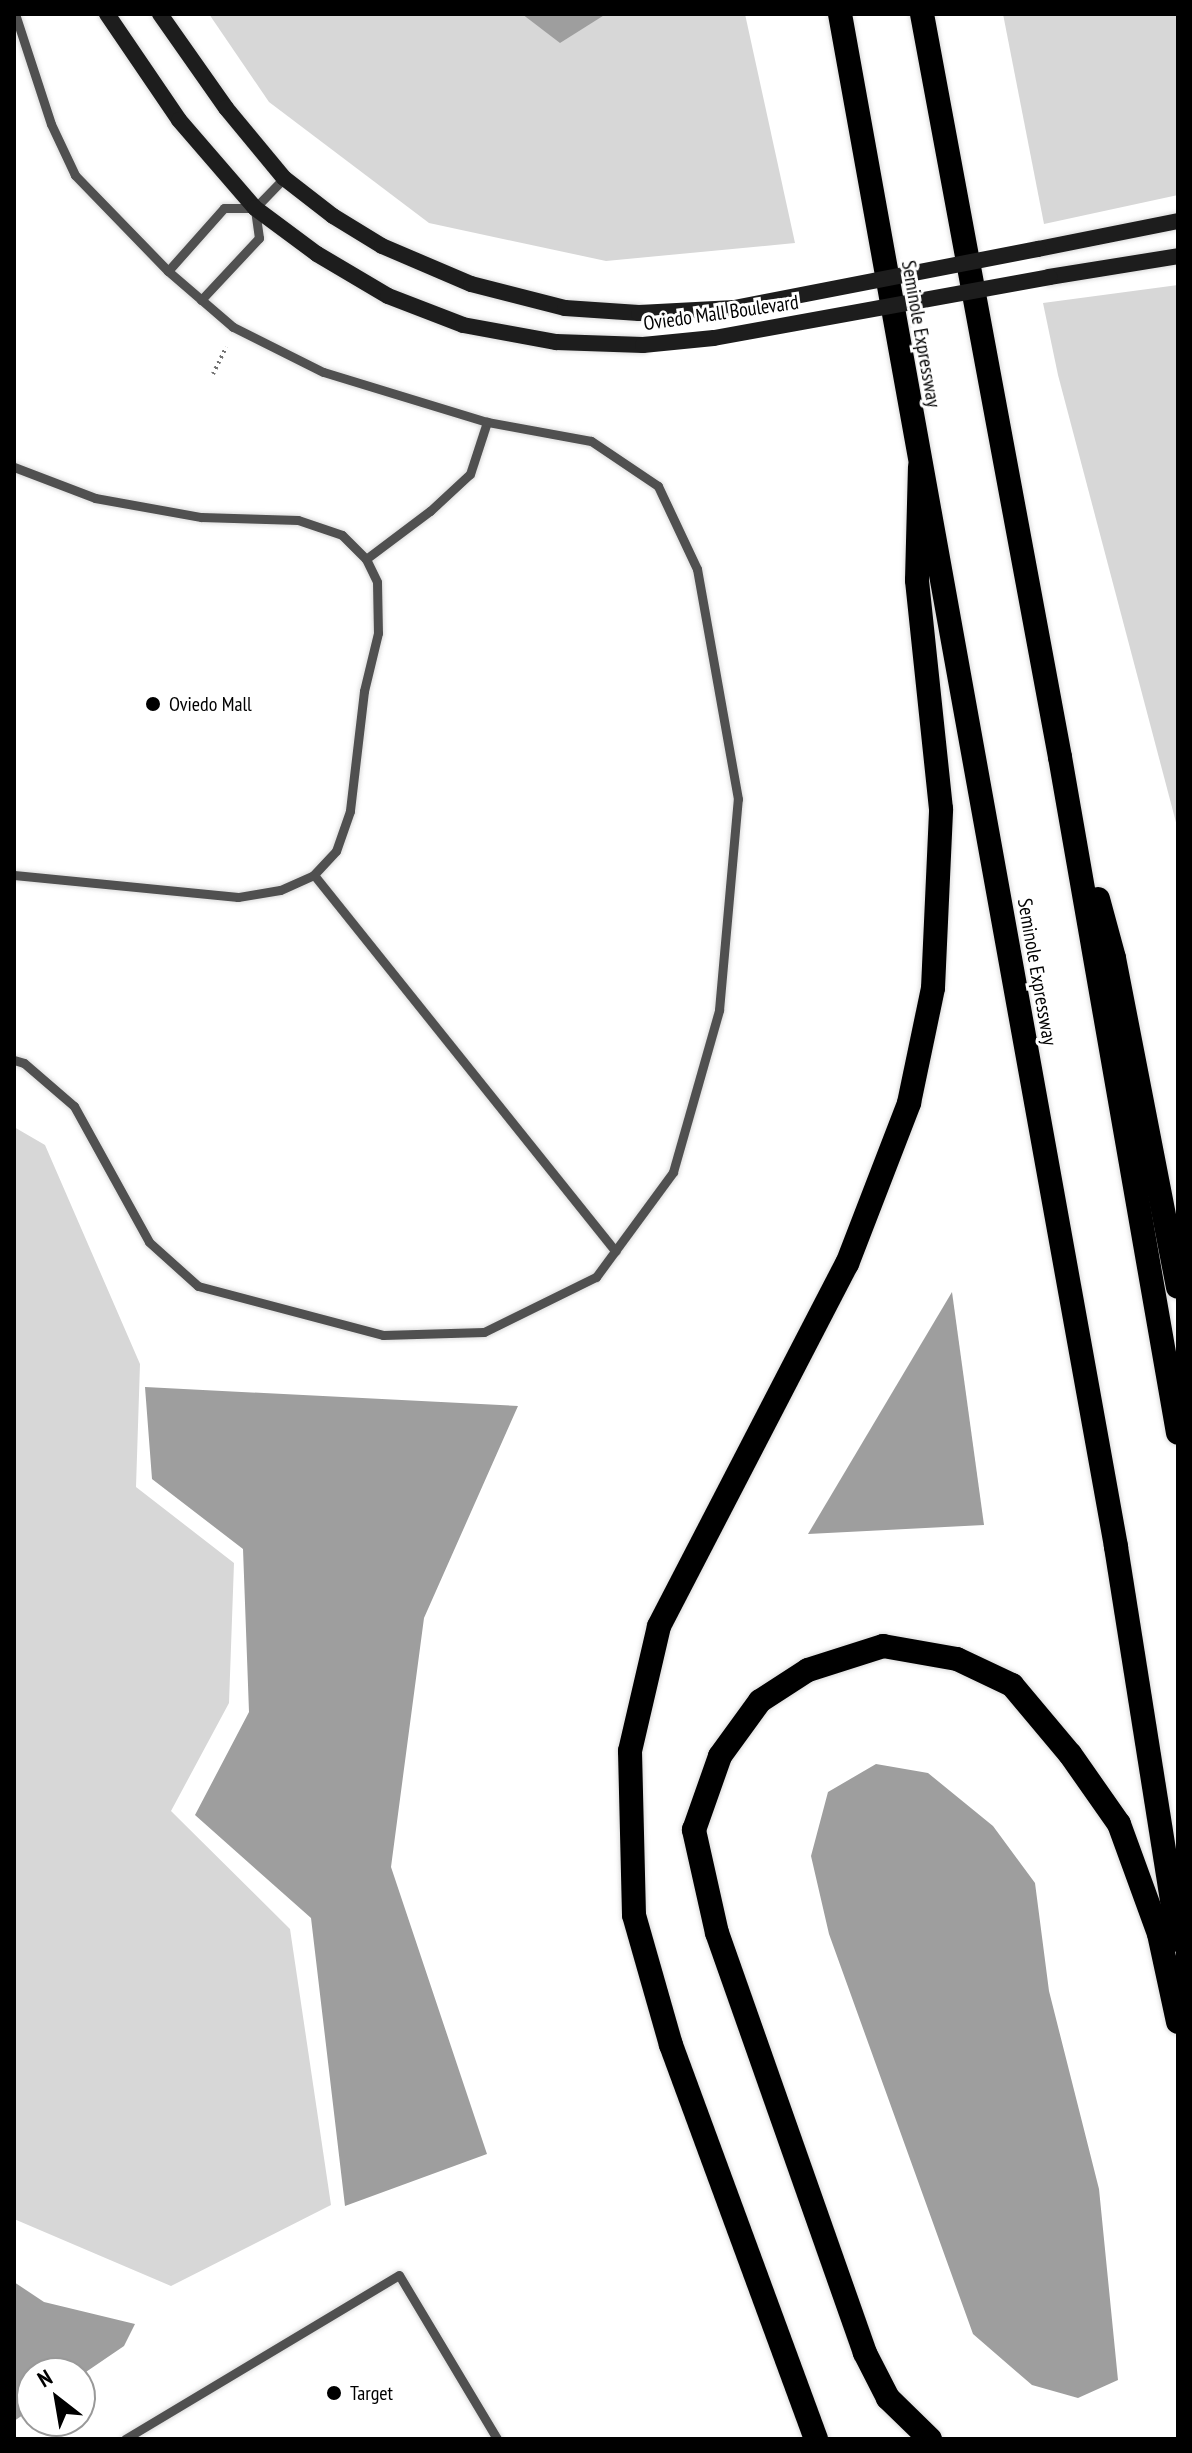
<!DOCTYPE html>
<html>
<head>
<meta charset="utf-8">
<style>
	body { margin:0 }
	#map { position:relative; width:1192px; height:2453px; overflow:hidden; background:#fff; font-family:"PT Sans Narrow",sans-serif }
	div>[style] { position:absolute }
	.green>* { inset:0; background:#d7d7d7 }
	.water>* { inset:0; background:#9e9e9e }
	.path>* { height:4px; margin-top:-2px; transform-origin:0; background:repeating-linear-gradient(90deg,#727272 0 2px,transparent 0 6px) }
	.roads { filter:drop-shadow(0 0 2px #dbdbdb) drop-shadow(0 0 2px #dbdbdb) }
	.lane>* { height:9px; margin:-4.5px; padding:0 4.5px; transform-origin:4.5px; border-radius:4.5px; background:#505050 }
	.secondary>* { height:16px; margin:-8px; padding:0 8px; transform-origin:8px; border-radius:8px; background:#1d1d1d }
	.highway>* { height:24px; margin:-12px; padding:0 12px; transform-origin:12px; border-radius:12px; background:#000 }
	.secondary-bridge>* { height:16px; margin:-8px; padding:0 8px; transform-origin:8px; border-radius:8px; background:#1d1d1d }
	.dots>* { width:22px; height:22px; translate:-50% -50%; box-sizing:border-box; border:4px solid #fff; border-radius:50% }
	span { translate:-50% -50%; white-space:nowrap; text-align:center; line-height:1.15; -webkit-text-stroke:6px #fff; paint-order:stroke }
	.street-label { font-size:20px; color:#000 }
	.poi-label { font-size:20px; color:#000 }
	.left { translate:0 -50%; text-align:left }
	.frame { position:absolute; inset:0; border:16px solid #000; pointer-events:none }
	.north { position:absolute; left:16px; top:2357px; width:80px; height:80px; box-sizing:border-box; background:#fff; border:2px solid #999; border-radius:50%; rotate:329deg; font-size:22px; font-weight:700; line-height:32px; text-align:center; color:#000 }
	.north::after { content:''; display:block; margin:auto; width:28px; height:36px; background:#000; clip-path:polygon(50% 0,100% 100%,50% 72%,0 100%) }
</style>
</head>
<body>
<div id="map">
	<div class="green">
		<div style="clip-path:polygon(209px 14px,745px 14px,795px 243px,606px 261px,429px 223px,269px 102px)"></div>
		<div style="clip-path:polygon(1003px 14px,1178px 14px,1178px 195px,1044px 224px)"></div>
		<div style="clip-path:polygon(1178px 285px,1178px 830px,1058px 375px,1043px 303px)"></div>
		<div style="clip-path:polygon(14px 1127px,45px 1145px,140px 1364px,136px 1487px,234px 1563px,229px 1703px,171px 1811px,290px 1929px,331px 2205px,171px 2286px,14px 2219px)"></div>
	</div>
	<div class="water">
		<div style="clip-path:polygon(522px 14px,606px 14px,560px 43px)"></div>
		<div style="clip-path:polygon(952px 1292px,984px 1525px,808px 1534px)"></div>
		<div style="clip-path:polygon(145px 1387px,518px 1406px,424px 1618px,391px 1867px,487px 2154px,345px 2206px,311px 1918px,195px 1815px,249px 1712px,243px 1549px,152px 1479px)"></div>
		<div style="clip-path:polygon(876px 1764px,928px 1773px,993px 1826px,1035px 1883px,1049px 1991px,1099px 2189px,1118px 2380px,1078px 2398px,1032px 2385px,973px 2334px,829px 1934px,811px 1856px,828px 1792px)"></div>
		<div style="clip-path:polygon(14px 2282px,44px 2302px,135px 2324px,124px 2346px,80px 2376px,80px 2373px,32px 2373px,32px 2409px,14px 2421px)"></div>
	</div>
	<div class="path">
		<div style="left:213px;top:374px;width:30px;rotate:-64deg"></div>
	</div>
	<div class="roads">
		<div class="lane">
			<div style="left:168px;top:271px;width:84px;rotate:-48.4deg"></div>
			<div style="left:224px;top:208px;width:31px"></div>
			<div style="left:255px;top:208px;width:42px;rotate:-46deg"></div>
			<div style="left:201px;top:300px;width:85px;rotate:-46.9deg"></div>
			<div style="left:259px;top:238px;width:30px;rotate:-98deg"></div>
			<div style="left:14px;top:467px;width:87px;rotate:20.9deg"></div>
			<div style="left:95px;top:498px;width:108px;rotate:10.2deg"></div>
			<div style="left:201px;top:517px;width:97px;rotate:1.8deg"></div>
			<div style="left:298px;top:520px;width:46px;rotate:18.8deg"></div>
			<div style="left:342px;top:535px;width:34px;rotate:45deg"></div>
			<div style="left:366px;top:559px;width:25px;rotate:64deg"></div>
			<div style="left:377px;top:582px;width:51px;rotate:88.9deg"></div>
			<div style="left:378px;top:633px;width:60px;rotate:103.6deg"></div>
			<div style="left:364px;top:691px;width:121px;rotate:96.7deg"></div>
			<div style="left:350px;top:811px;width:42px;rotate:109.3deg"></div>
			<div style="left:336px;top:851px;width:33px;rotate:133deg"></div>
			<div style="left:314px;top:875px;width:37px;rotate:156deg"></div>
			<div style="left:280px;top:890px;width:43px;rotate:170.5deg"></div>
			<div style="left:238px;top:897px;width:225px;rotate:-174.4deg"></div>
			<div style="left:366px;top:559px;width:80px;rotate:-36.9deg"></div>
			<div style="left:430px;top:511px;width:54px;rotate:-42.8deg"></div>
			<div style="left:470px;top:474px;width:55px;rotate:-71.9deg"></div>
			<div style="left:314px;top:875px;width:482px;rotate:51.3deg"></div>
			<div style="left:14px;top:1060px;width:10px;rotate:17deg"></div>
			<div style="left:24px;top:1063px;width:66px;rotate:40.7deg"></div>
			<div style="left:74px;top:1106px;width:155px;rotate:61.1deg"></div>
			<div style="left:149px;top:1242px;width:66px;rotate:41.9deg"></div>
			<div style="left:198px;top:1286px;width:191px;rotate:14.8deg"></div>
			<div style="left:383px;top:1335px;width:101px;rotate:-1.7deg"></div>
			<div style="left:484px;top:1332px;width:125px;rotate:-26.2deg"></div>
			<div style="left:596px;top:1277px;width:130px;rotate:-53.7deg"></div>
			<div style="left:673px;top:1172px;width:168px;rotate:-74.1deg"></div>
			<div style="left:719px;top:1010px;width:212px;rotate:-84.9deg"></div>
			<div style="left:738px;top:799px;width:234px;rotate:-100.1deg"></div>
			<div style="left:697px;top:569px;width:92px;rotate:-115.2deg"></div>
			<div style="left:658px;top:486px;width:81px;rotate:-146.1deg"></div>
			<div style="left:591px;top:441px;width:106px;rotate:-169.6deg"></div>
			<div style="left:487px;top:422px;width:171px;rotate:-163deg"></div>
			<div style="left:323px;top:372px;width:101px;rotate:-153.4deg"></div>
			<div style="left:233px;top:327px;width:86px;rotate:-139.3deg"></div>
			<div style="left:168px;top:271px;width:134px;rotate:-134.1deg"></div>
			<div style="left:75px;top:175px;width:56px;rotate:-115.2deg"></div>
			<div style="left:51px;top:124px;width:116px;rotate:-108.1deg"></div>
			<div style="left:125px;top:2439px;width:319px;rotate:-30.9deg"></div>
			<div style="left:399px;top:2275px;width:191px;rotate:59.1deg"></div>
		</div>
		<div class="secondary">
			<div style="left:107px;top:14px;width:128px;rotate:55.8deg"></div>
			<div style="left:179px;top:120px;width:116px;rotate:49.2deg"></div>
			<div style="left:255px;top:208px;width:77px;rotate:36.6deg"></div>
			<div style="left:317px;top:254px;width:82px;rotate:30.6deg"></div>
			<div style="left:388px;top:296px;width:80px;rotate:21.1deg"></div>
			<div style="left:463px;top:325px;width:95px;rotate:10.4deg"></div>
			<div style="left:556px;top:342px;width:87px;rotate:2deg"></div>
			<div style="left:160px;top:14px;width:115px;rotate:54.9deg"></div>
			<div style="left:226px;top:108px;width:91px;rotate:50.4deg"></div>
			<div style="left:284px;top:178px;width:62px;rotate:37.8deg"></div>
			<div style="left:333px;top:216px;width:57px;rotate:31.5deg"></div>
			<div style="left:382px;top:246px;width:97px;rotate:23.1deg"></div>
			<div style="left:471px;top:284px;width:97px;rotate:14.3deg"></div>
			<div style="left:565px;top:308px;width:74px;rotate:3.9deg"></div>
			<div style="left:1038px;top:249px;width:143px;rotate:-11.3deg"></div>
			<div style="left:1049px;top:277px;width:131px;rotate:-9.2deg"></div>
		</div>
		<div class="highway">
			<div style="left:840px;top:14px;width:1558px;rotate:79.79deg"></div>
			<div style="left:1116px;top:1547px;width:398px;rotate:81deg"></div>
			<div style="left:922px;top:14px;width:756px;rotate:79.48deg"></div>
			<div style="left:1060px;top:757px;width:686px;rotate:80.1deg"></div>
			<div style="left:1098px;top:899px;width:61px;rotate:74.8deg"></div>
			<div style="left:1114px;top:958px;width:335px;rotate:79deg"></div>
			<div style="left:816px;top:2439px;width:420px;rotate:-110.2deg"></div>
			<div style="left:671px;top:2045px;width:135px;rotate:-105.9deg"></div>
			<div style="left:634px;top:1915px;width:164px;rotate:-91.4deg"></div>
			<div style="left:630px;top:1751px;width:128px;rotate:-76.9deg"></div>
			<div style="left:659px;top:1626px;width:408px;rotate:-62.6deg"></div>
			<div style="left:847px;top:1264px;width:173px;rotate:-68.9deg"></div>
			<div style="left:909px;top:1103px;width:117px;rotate:-78.2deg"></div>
			<div style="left:933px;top:988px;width:179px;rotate:-87.4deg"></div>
			<div style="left:941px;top:809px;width:230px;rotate:-96deg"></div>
			<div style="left:917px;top:580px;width:113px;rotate:-88.5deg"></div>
			<div style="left:930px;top:2439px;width:59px;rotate:-135.7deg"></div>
			<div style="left:888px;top:2398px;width:51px;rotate:-117.1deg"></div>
			<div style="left:865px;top:2353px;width:445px;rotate:-109.4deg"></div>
			<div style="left:717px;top:1933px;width:106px;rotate:-102.6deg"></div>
			<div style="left:694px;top:1830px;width:78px;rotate:-70.6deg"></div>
			<div style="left:720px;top:1756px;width:68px;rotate:-54deg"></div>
			<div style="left:760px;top:1701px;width:57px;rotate:-32.9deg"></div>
			<div style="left:808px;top:1670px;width:79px;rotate:-17.7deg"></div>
			<div style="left:883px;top:1646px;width:75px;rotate:10deg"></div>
			<div style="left:957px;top:1659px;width:61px;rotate:25.3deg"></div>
			<div style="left:1012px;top:1685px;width:90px;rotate:50deg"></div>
			<div style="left:1070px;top:1754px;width:85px;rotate:55deg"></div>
			<div style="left:1119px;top:1824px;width:117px;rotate:70deg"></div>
			<div style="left:1159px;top:1934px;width:90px;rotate:77.8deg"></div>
		</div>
	</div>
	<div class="secondary-bridge">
		<div style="left:639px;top:313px;width:95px;rotate:-3deg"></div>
		<div style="left:734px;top:308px;width:310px;rotate:-11deg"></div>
		<div style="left:643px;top:345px;width:71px;rotate:-5.6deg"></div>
		<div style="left:714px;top:338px;width:341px;rotate:-10.3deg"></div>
	</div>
	<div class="dots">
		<div style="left:153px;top:704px;background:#000"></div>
		<div style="left:334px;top:2393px;background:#000"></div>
	</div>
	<div class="street-label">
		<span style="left:721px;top:313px;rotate:-8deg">Oviedo Mall Boulevard</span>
		<span style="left:921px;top:334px;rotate:80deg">Seminole Expressway</span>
		<span style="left:1037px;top:972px;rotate:80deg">Seminole Expressway</span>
	</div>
	<div class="poi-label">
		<span class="left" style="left:169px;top:704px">Oviedo Mall</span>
		<span class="left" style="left:350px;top:2393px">Target</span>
	</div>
	<div class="frame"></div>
	<div class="north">N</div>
</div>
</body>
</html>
